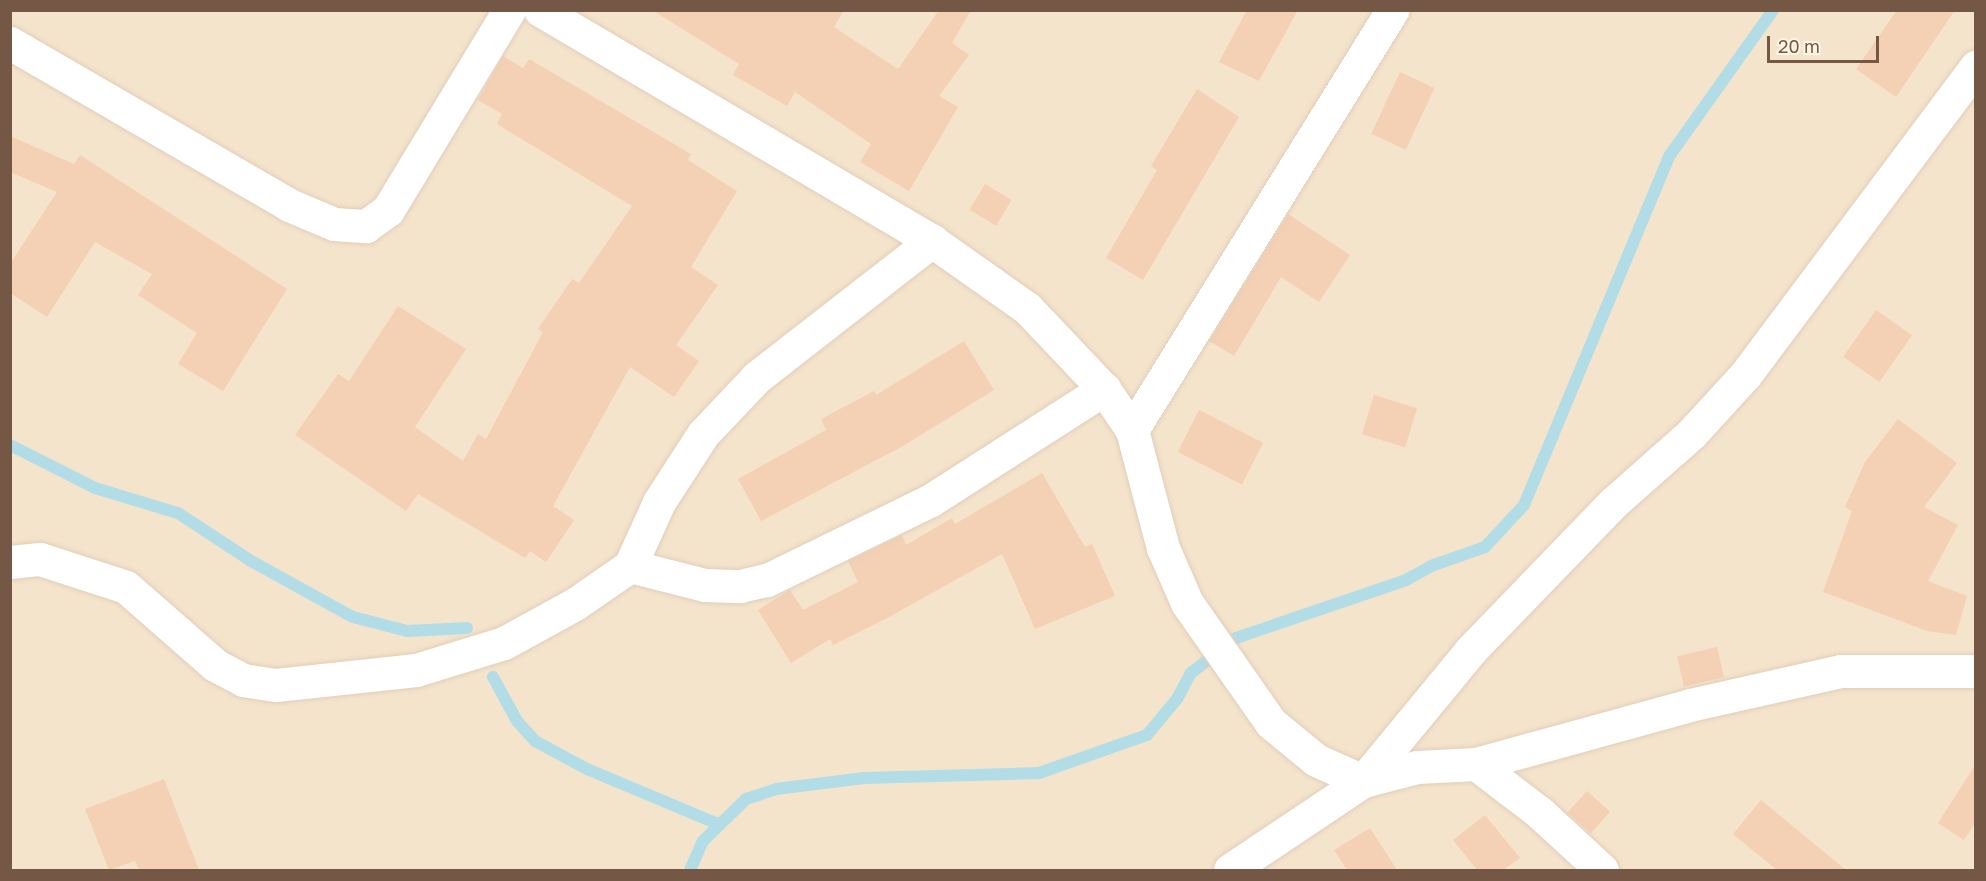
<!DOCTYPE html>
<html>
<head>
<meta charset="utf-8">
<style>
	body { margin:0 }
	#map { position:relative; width:1986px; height:881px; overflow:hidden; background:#fdf2de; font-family:"Golos Text",sans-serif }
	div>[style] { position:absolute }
	.residential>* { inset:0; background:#f5e4cc; transform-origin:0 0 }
	.stream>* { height:12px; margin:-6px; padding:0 6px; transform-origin:6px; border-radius:6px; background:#b2dde7 }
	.building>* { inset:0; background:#f4d0b4; transform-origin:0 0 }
	.roads { filter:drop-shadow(0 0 2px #e1ceba) drop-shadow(0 0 2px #e1ceba) }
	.minor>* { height:33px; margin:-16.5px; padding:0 16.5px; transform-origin:16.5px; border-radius:16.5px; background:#fff }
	span { translate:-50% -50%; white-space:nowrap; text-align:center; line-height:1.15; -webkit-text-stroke:4.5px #fff6e5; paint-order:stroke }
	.frame { position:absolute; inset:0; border:12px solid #745845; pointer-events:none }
	.scale { position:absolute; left:1767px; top:36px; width:112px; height:27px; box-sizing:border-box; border:3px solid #745845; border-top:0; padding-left:8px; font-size:18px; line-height:21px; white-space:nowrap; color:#745845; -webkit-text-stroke:4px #fff6e5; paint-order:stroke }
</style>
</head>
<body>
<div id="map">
	<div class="residential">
		<div style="left:11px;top:11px;width:1964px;height:859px"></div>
	</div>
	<div class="stream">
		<div style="left:10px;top:445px;width:95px;rotate:26.8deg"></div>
		<div style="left:95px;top:488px;width:87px;rotate:16.8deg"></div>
		<div style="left:178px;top:513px;width:87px;rotate:33.3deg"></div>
		<div style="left:251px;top:561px;width:116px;rotate:28.8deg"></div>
		<div style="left:353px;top:617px;width:56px;rotate:14.5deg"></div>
		<div style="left:407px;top:631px;width:60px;rotate:-2.9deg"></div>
		<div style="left:493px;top:677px;width:50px;rotate:61.4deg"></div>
		<div style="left:517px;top:721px;width:27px;rotate:48deg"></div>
		<div style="left:535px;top:741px;width:59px;rotate:28.3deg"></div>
		<div style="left:587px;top:769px;width:144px;rotate:22.8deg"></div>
		<div style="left:690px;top:870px;width:32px;rotate:-66deg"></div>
		<div style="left:703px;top:841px;width:60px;rotate:-44.3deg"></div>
		<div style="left:746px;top:799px;width:32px;rotate:-18deg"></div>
		<div style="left:776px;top:789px;width:89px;rotate:-7.1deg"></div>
		<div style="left:864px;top:778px;width:175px;rotate:-1.6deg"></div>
		<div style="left:1039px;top:773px;width:114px;rotate:-19.4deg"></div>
		<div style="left:1147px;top:735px;width:47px;rotate:-50.2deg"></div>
		<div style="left:1177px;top:699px;width:30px;rotate:-62deg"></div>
		<div style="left:1191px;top:673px;width:57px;rotate:-37.9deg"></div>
		<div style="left:1236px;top:638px;width:180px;rotate:-18.8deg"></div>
		<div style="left:1406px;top:580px;width:29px;rotate:-29deg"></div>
		<div style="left:1431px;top:566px;width:57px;rotate:-19.4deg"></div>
		<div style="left:1485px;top:547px;width:57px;rotate:-47.1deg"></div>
		<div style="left:1524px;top:505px;width:379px;rotate:-67.4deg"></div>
		<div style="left:1670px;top:155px;width:178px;rotate:-54.6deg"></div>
	</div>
	<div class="building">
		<div style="clip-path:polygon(652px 10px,844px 10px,834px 27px,898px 69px,939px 10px,971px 10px,952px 43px,969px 55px,939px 96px,958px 107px,909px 191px,860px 162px,871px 144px,795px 92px,787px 106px,733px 75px,739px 64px)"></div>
		<div style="clip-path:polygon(1247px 10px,1298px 10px,1259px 81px,1219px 62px)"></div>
		<div style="clip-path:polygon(1897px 10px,1955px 10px,1896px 97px,1856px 69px)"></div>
		<div style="clip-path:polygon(503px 56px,523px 68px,529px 59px,553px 73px,691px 154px,688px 160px,737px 191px,691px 267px,718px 285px,676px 345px,699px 361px,674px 397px,630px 367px,553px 506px,574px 520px,546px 562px,530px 551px,525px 558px,418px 494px,406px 511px,295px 435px,338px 374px,349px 381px,398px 306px,466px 349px,415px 427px,463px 461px,478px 434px,486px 439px,543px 332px,538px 329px,572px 279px,579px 283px,632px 206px,497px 124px,502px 114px,478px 100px)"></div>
		<div style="left:1400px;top:72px;width:38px;height:68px;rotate:25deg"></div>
		<div style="clip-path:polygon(1197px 89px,1239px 117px,1143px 280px,1106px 258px,1157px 170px,1151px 166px)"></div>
		<div style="clip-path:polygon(10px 136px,74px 164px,80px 155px,287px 289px,223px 391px,178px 364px,197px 333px,138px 295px,152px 274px,95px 242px,47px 317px,10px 293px,10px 264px,57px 192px,10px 172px)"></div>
		<div style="left:985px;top:184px;width:31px;height:30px;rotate:31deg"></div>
		<div style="clip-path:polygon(1288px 214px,1350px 255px,1319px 302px,1281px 277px,1234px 356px,1209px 341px)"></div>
		<div style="left:1876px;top:310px;width:44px;height:57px;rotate:35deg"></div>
		<div style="clip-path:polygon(964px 341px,994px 390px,903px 446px,761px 521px,738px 479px,826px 430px,821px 419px,874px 391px,876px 395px)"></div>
		<div style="left:1374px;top:395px;width:45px;height:41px;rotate:17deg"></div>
		<div style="left:1199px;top:410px;width:72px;height:47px;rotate:27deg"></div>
		<div style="clip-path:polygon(1898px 419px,1957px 463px,1924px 507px,1958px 525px,1928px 581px,1967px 596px,1956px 635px,1927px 631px,1823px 592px,1852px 511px,1845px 507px,1865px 462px)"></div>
		<div style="clip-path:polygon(1042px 473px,1085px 547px,1092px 544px,1115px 596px,1035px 629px,1002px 554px,889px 617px,833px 645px,830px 639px,791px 663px,758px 610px,790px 590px,803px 610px,858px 582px,848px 561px,902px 535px,906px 545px,952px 518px,955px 524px)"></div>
		<div style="left:1717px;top:647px;width:31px;height:41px;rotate:77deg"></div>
		<div style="clip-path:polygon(1976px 764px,1976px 822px,1964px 840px,1938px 823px)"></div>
		<div style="clip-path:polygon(164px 779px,199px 870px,139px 870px,135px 861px,109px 870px,85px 809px)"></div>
		<div style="left:1587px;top:791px;width:31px;height:29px;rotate:42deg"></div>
		<div style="clip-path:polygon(1761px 800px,1846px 870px,1777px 870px,1733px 834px)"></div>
		<div style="clip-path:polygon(1485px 815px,1520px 858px,1503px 870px,1477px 870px,1453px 840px)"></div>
		<div style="clip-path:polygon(1370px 828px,1397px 870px,1347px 870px,1334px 850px)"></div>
	</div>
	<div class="roads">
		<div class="minor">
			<div style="left:540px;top:10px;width:455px;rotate:30.5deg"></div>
			<div style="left:932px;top:241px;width:116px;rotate:35.2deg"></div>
			<div style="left:1027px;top:308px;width:112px;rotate:46.5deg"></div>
			<div style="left:1104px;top:389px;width:50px;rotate:55.7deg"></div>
			<div style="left:1132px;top:430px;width:122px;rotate:75.3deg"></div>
			<div style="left:1163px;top:548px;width:60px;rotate:66.4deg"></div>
			<div style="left:1187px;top:603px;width:146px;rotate:55deg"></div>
			<div style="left:1271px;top:723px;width:58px;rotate:39.4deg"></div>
			<div style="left:1316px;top:760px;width:51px;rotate:24.1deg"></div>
			<div style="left:1363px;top:781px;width:56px;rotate:-14.5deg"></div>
			<div style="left:1417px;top:767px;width:59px;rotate:-2.9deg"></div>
			<div style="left:1476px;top:764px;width:222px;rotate:-15.4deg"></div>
			<div style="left:1690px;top:705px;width:155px;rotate:-12.7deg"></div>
			<div style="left:1841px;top:671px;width:135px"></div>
			<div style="left:10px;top:43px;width:323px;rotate:30.1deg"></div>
			<div style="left:289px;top:205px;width:49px;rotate:22.9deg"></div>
			<div style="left:334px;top:224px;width:32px;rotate:4deg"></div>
			<div style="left:366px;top:226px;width:27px;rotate:-36deg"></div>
			<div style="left:388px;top:210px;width:234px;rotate:-58.8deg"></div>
			<div style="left:1132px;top:430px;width:494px;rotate:-58.2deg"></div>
			<div style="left:10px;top:562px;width:30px;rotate:-6deg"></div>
			<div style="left:40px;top:559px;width:90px;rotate:18deg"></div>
			<div style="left:126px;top:587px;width:118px;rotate:41.2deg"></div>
			<div style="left:215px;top:665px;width:32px;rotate:28deg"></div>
			<div style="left:243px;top:680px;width:33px;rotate:9deg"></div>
			<div style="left:276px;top:685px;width:141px;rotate:-6.1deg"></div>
			<div style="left:416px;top:670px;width:92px;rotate:-17.1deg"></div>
			<div style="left:504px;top:643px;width:81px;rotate:-28.8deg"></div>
			<div style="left:575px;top:604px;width:67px;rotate:-34.6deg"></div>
			<div style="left:630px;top:566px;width:70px;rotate:-65.6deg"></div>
			<div style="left:659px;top:502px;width:81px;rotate:-57.1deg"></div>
			<div style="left:703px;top:434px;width:79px;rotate:-46.5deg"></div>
			<div style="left:757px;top:377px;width:222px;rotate:-37.9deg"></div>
			<div style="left:630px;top:566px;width:77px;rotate:14.2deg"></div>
			<div style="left:705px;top:585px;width:35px;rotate:2deg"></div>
			<div style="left:740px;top:586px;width:28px;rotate:-13deg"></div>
			<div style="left:767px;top:580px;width:182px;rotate:-26deg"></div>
			<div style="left:931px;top:500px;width:206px;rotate:-32.7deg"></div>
			<div style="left:1476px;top:764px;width:81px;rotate:37.4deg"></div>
			<div style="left:1540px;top:813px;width:84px;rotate:42.6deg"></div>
			<div style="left:1230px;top:870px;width:160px;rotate:-33.8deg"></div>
			<div style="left:1363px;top:781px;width:168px;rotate:-50.5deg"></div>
			<div style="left:1470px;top:651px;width:206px;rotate:-46deg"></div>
			<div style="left:1613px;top:503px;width:104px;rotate:-41.5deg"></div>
			<div style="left:1691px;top:434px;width:81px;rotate:-47.5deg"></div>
			<div style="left:1746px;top:374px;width:384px;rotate:-53.2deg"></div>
		</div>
	</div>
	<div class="frame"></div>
	<div class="scale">20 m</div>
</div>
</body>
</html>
